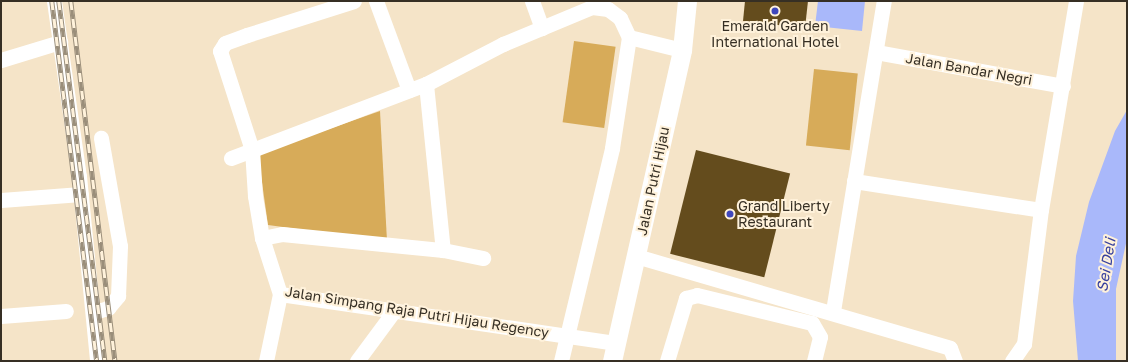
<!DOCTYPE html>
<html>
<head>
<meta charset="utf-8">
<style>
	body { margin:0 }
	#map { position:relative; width:1128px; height:362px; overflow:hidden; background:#f5e4c8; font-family:"Golos Text",sans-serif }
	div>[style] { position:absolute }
	.green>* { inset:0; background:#d7ab59; transform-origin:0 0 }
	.water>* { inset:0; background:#a9b8fa }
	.building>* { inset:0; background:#644c1d; transform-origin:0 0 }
	.minor>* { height:15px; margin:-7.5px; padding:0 7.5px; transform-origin:7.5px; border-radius:7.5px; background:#fff }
	.major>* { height:19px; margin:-9.5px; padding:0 9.5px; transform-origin:9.5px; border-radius:9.5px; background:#fff }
	.rail>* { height:4.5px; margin-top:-2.25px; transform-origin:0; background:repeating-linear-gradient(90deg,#fff2db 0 9px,#9a8e7a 0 18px); box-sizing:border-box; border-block:1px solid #9a8e7a }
	.dots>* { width:11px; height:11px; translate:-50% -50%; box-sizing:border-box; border:2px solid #fff2db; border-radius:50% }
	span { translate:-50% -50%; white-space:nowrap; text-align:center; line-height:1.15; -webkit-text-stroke:4px #fff2db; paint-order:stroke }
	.poi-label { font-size:14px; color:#362f24 }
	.left { translate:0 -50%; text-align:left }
	.street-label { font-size:14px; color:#362f24 }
	.water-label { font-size:15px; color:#38419e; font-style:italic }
	.frame { position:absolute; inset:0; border:2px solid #362f24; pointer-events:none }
</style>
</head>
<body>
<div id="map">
	<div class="green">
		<div style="left:574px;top:41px;width:42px;height:82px;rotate:8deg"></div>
		<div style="left:814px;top:69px;width:44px;height:77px;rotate:6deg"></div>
		<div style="clip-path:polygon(380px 111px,387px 241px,268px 225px,258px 154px)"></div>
	</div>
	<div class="water">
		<div style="clip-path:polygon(818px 1px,865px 1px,862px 31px,815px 26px)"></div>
		<div style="clip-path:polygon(1127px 110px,1127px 239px,1116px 289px,1116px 361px,1078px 361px,1073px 301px,1076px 256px,1089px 202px,1115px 131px)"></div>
	</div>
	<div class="building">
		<div style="clip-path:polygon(745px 1px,808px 1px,805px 28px,743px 21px)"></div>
		<div style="left:696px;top:150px;width:97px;height:107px;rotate:14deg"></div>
	</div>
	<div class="minor">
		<div style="left:54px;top:1px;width:177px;rotate:81.9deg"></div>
		<div style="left:79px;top:176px;width:186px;rotate:84.4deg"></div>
		<div style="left:376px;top:1px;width:95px;rotate:69.7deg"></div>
		<div style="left:532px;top:1px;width:29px;rotate:70deg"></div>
		<div style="left:876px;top:52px;width:190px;rotate:10.3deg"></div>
		<div style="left:1px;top:60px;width:62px;rotate:-17deg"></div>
		<div style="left:426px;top:84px;width:167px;rotate:84.2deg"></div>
		<div style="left:231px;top:158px;width:209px;rotate:-20.8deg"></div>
		<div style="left:426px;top:84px;width:87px;rotate:-27.5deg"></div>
		<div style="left:503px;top:44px;width:96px;rotate:-22.6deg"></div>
		<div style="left:592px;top:7px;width:16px;rotate:7deg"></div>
		<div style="left:608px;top:9px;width:15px;rotate:37deg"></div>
		<div style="left:620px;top:18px;width:21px;rotate:65deg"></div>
		<div style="left:629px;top:37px;width:55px;rotate:13.8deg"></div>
		<div style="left:854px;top:181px;width:189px;rotate:8.8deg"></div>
		<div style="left:1px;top:200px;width:80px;rotate:-4.3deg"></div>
		<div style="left:262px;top:238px;width:43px;rotate:-99.5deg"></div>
		<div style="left:255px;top:196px;width:46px;rotate:-93.7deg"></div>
		<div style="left:252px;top:150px;width:104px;rotate:-107.9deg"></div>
		<div style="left:220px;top:51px;width:9px;rotate:-58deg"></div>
		<div style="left:225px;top:43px;width:23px;rotate:-20deg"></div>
		<div style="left:247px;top:35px;width:112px;rotate:-17.6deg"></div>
		<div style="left:636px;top:256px;width:327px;rotate:16.3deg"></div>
		<div style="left:950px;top:348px;width:14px;rotate:69deg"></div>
		<div style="left:280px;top:294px;width:340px;rotate:8.3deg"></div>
		<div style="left:280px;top:294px;width:59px;rotate:-107.8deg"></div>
		<div style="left:262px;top:238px;width:20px;rotate:-11deg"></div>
		<div style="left:282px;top:234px;width:162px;rotate:5.7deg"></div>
		<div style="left:443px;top:250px;width:41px;rotate:11.3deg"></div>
		<div style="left:833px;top:311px;width:314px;rotate:-80.7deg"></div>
		<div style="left:94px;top:312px;width:15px;rotate:-16deg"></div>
		<div style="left:108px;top:308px;width:16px;rotate:-50deg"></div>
		<div style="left:118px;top:296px;width:50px;rotate:-87.7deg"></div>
		<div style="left:120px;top:246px;width:110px;rotate:-100deg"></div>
		<div style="left:1px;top:316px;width:65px;rotate:-4.4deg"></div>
		<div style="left:266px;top:361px;width:68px;rotate:-78.2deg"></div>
		<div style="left:357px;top:361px;width:62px;rotate:-53.5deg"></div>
		<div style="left:561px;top:361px;width:219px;rotate:-76.5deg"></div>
		<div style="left:612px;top:148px;width:112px;rotate:-81.3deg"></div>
		<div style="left:667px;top:361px;width:66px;rotate:-73.2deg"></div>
		<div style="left:686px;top:298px;width:11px;rotate:-15deg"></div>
		<div style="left:697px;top:295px;width:118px;rotate:13.7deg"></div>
		<div style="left:812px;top:323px;width:16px;rotate:60deg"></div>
		<div style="left:820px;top:337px;width:25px;rotate:104deg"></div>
		<div style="left:1012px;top:361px;width:21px;rotate:-55deg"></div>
		<div style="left:1024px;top:344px;width:135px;rotate:-82.8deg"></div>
		<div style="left:1041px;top:210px;width:212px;rotate:-80.5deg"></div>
	</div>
	<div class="major">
		<div style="left:612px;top:361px;width:319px;rotate:-77.3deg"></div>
		<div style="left:682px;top:50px;width:49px;rotate:-84.2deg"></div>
	</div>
	<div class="rail">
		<div style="left:52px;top:1px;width:363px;rotate:82.9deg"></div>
		<div style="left:59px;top:1px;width:363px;rotate:82.7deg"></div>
		<div style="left:71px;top:1px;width:363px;rotate:83deg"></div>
	</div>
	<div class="dots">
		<div style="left:775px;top:11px;background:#3f47bc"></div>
		<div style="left:730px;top:214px;background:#3f47bc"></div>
	</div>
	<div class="poi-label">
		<span style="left:775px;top:34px">Emerald Garden<br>International Hotel</span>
		<span class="left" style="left:738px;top:214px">Grand Liberty<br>Restaurant</span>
	</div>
	<div class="street-label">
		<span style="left:969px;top:69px;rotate:10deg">Jalan Bandar Negri</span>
		<span style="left:653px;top:181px;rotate:-78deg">Jalan Putri Hijau</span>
		<span style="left:417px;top:312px;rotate:9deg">Jalan Simpang Raja Putri Hijau Regency</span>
	</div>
	<div class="water-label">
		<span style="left:1106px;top:265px;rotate:-81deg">Sei Deli</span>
	</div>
	<div class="frame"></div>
</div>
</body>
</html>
